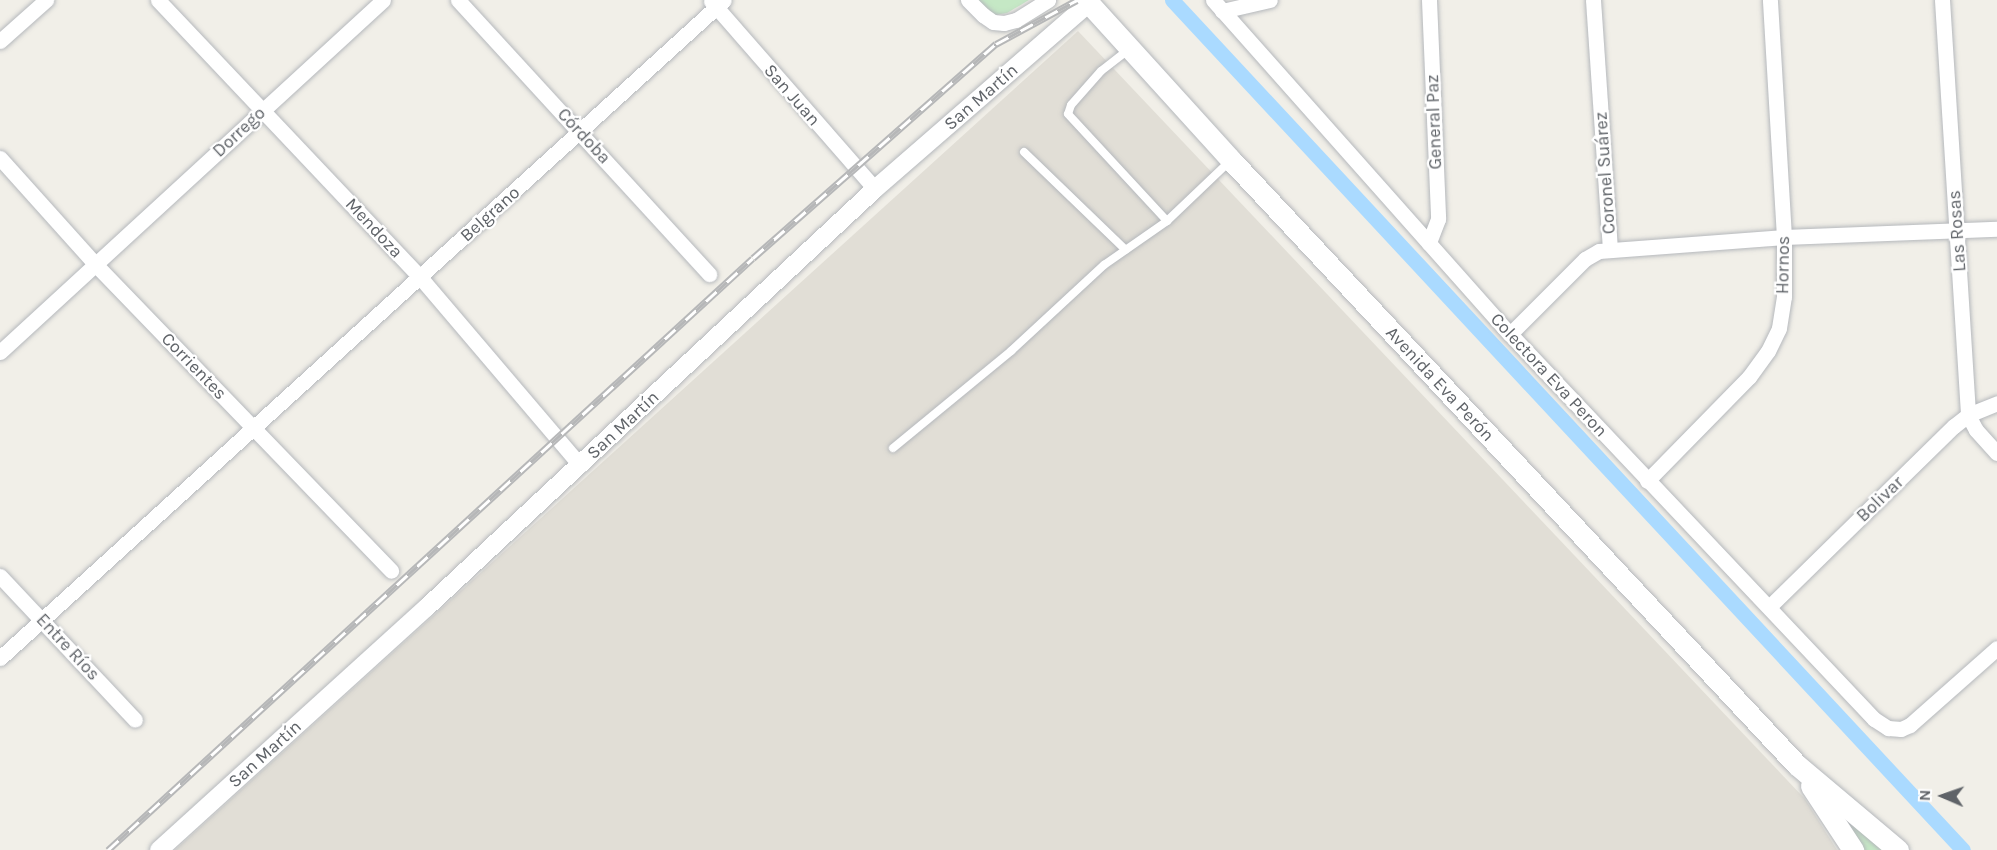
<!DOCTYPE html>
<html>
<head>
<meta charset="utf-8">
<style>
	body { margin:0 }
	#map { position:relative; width:1997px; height:850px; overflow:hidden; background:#f1efe8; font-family:Karla,sans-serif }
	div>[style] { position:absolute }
	.education>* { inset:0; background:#e1ded6 }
	.green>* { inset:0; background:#c5e8c5 }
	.canal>* { height:15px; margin:-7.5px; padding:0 7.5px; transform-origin:7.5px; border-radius:7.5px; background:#aadaff }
	.roads { filter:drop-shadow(0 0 2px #b5b8bc) drop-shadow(0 0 2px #b5b8bc) }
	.service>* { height:8px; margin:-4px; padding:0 4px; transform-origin:4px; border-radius:4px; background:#fff }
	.minor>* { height:15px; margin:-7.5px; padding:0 7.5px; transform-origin:7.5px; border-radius:7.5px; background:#fff }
	.tertiary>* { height:18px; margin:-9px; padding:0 9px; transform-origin:9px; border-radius:9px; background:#fff }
	.secondary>* { height:21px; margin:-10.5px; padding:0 10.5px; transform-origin:10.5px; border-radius:10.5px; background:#fff }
	.rail>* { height:7px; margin-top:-3.5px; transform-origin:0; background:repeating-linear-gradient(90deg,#fff 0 14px,#b6b7b8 0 28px); box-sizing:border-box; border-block:2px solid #b6b7b8 }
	span { translate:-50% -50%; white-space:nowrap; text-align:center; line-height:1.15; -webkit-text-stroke:4.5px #fff; paint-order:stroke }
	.street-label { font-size:18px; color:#5f6368 }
	.north { position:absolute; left:1913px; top:766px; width:60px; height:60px; -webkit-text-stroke:4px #fff; paint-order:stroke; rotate:272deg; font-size:16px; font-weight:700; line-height:24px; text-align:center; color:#5f6368 }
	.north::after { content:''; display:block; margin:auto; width:21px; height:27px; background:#5f6368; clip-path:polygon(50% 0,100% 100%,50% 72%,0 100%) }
</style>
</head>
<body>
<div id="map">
	<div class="education">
		<div style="clip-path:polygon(1078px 31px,1805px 799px,1837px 850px,175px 850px)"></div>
	</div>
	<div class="green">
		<div style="clip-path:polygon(978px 0,1029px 0,1007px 13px,995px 15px)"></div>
		<div style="clip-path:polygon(1840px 816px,1866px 834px,1886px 850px,1862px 850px)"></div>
	</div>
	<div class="canal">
		<div style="left:1172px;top:0;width:1161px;rotate:47.06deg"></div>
	</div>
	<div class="roads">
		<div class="service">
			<div style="left:1128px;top:50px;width:34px;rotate:142deg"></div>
			<div style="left:1101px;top:71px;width:45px;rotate:131.4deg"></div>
			<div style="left:1071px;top:105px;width:9px;rotate:108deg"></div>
			<div style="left:1068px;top:114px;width:146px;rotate:47.2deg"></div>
			<div style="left:1024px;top:152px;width:141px;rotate:43.9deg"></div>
			<div style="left:893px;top:448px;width:153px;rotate:-39.4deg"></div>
			<div style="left:1011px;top:351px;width:127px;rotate:-42.8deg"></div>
			<div style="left:1104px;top:265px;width:77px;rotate:-34.9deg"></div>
			<div style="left:1167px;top:221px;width:86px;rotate:-43.6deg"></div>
		</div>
		<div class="minor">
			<div style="left:158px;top:0;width:381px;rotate:46.6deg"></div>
			<div style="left:420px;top:277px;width:247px;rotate:49.6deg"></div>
			<div style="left:458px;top:0;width:372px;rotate:47.5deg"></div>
			<div style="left:968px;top:0;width:21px;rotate:45deg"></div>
			<div style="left:983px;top:15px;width:12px;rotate:35deg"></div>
			<div style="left:993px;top:22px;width:11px;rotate:5deg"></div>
			<div style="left:1004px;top:23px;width:12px;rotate:-14deg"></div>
			<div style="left:1016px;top:20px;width:38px;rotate:-32deg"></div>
			<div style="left:1213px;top:0;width:447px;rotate:48.4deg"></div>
			<div style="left:1510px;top:334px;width:530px;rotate:46.61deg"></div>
			<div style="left:1874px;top:719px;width:17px;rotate:33deg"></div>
			<div style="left:1888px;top:728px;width:13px;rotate:4deg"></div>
			<div style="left:1901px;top:729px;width:10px;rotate:-24deg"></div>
			<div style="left:1910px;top:725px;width:116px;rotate:-41.5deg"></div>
			<div style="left:1429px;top:0;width:219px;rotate:87.6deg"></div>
			<div style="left:1438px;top:219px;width:26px;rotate:111deg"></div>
			<div style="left:1593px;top:0;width:250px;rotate:86.1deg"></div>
			<div style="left:1942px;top:0;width:416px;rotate:86.4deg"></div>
			<div style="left:1968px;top:415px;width:17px;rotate:62deg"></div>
			<div style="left:1976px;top:430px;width:31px;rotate:48deg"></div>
			<div style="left:711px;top:1px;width:249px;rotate:48.9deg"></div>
			<div style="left:1222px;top:11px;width:49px;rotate:-12.9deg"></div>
			<div style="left:0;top:41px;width:62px;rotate:-41.7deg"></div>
			<div style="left:0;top:158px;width:144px;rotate:48.1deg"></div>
			<div style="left:96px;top:265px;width:425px;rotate:46deg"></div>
			<div style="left:1510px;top:334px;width:106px;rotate:-45deg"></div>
			<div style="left:1585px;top:259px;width:16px;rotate:-30deg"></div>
			<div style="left:1599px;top:251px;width:186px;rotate:-4.3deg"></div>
			<div style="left:1784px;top:237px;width:213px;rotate:-2.2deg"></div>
			<div style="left:0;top:352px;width:520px;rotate:-42.58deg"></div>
			<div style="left:1647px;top:481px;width:146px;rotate:-45.6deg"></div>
			<div style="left:1749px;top:377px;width:32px;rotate:-54deg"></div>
			<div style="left:1768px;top:351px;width:25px;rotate:-64deg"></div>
			<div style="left:1779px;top:328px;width:31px;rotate:-81deg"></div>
			<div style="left:1784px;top:297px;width:60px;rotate:-90deg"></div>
			<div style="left:1784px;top:237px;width:237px;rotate:-93.4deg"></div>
			<div style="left:0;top:576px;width:197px;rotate:46.8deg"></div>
			<div style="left:1770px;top:606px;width:257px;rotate:-44.4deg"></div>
			<div style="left:1954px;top:426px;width:18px;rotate:-38deg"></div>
			<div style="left:1968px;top:415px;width:31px;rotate:-22deg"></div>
			<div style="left:0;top:658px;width:978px;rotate:-42.27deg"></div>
		</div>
		<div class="tertiary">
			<div style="left:159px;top:850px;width:360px;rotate:-42.2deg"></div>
			<div style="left:426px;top:608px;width:614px;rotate:-43.02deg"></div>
			<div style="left:875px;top:189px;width:284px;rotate:-41deg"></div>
		</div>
		<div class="secondary">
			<div style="left:1086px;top:0;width:216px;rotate:47.8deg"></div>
			<div style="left:1231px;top:160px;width:828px;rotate:46.91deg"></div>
			<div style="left:1797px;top:765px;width:132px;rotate:40.1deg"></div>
			<div style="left:1811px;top:786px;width:77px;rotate:56.7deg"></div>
		</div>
	</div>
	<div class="rail">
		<div style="left:108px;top:850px;width:875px;rotate:-42.55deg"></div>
		<div style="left:753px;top:258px;width:324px;rotate:-41.4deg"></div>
		<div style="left:996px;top:44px;width:92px;rotate:-28.5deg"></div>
	</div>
	<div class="street-label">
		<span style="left:792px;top:95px;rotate:49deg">San Juan</span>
		<span style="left:981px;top:97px;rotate:-41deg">San Martín</span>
		<span style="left:1434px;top:122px;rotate:-92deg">General Paz</span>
		<span style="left:239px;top:132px;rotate:-43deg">Dorrego</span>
		<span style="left:584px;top:136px;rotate:47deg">Córdoba</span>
		<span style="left:1605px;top:173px;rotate:-94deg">Coronel Suárez</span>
		<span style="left:490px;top:214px;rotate:-42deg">Belgrano</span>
		<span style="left:374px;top:228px;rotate:47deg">Mendoza</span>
		<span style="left:1957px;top:231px;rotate:-94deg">Las Rosas</span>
		<span style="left:1783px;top:265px;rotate:-89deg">Hornos</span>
		<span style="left:194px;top:366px;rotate:46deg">Corrientes</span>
		<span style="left:1549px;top:375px;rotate:47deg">Colectora Eva Peron</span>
		<span style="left:1440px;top:384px;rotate:47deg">Avenida Eva Perón</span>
		<span style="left:623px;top:425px;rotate:-43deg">San Martín</span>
		<span style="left:1880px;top:499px;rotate:-44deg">Bolivar</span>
		<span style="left:68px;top:647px;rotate:47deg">Entre Ríos</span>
		<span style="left:265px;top:754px;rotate:-42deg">San Martín</span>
	</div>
	<div class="north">N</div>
</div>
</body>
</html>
